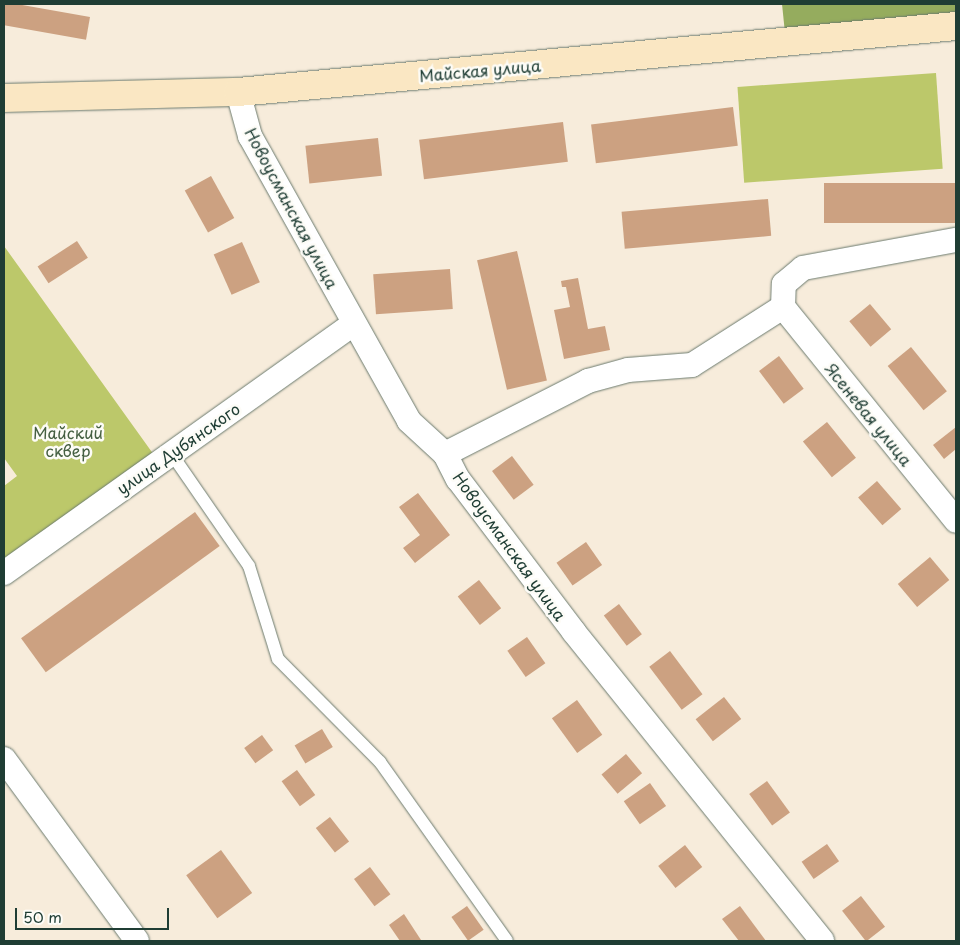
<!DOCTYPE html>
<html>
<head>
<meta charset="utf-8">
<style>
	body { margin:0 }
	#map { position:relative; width:960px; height:945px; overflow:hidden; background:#f7ecdb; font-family:"Playpen Sans",sans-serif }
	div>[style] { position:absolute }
	.green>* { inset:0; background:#bcc86a; transform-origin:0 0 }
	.forest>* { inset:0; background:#95ac5e }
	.building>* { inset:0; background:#cca181; transform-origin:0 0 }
	.roads { filter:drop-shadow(0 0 1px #6b7a6e) drop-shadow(0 0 1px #6b7a6e) }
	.lane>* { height:12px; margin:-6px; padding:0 6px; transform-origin:6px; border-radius:6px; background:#fff }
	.street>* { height:24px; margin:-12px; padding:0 12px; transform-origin:12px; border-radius:12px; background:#fff }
	.secondary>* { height:28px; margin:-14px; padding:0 14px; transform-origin:14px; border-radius:14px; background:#fae7c3 }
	span { translate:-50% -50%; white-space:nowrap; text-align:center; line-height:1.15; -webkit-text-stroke:5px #fdfcf7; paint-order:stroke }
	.street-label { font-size:16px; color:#1f3d34 }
	.park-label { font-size:16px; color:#466042 }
	.frame { position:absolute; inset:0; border:5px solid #1f3d34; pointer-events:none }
	.scale { position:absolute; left:15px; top:908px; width:154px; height:22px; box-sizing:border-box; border:2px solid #1f3d34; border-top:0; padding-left:6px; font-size:15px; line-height:18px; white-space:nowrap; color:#1f3d34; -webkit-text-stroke:4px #fdfcf7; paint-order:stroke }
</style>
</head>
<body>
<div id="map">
	<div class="green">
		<div style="left:936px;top:73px;width:96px;height:199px;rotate:86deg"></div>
		<div style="clip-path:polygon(4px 246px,154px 455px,4px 564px,4px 486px,17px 476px,4px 458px)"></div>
	</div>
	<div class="forest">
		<div style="clip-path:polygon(782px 4px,956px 4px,956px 14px,785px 33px)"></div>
	</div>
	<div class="building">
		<div style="left:90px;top:17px;width:23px;height:86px;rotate:100deg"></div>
		<div style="left:733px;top:107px;width:39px;height:143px;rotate:83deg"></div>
		<div style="left:563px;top:122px;width:40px;height:145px;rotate:83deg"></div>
		<div style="left:378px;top:138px;width:38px;height:73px;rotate:84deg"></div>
		<div style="left:211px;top:176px;width:48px;height:30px;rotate:61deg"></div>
		<div style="left:956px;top:183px;width:40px;height:132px;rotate:90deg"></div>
		<div style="left:768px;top:199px;width:37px;height:147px;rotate:85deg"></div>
		<div style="left:77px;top:241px;width:20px;height:47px;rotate:57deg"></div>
		<div style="left:242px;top:242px;width:44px;height:31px;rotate:66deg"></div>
		<div style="left:517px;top:251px;width:133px;height:41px;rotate:77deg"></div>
		<div style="left:450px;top:269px;width:40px;height:77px;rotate:86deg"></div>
		<div style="clip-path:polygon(578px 278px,588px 329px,605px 326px,610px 350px,564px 359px,554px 310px,570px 307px,566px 287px,562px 287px,561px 281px)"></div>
		<div style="left:870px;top:304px;width:33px;height:27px;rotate:50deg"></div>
		<div style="left:911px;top:347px;width:57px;height:30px;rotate:51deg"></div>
		<div style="left:779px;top:356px;width:41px;height:25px;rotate:53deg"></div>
		<div style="left:827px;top:422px;width:46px;height:31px;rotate:51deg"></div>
		<div style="clip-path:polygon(956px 427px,956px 449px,944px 459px,933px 445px)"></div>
		<div style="left:512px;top:456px;width:36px;height:25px;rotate:53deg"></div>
		<div style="left:877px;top:481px;width:37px;height:25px;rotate:49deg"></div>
		<div style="clip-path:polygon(418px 493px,450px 535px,415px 563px,403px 548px,420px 535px,399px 507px)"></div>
		<div style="left:195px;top:512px;width:42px;height:215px;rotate:54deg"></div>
		<div style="left:586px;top:542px;width:28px;height:36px;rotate:55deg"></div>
		<div style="left:930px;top:557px;width:30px;height:42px;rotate:50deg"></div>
		<div style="left:479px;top:580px;width:36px;height:27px;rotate:52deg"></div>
		<div style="left:619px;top:604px;width:38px;height:19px;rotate:53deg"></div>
		<div style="left:527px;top:637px;width:32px;height:24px;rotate:55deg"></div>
		<div style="left:670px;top:651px;width:54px;height:26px;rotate:53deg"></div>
		<div style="left:724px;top:697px;width:28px;height:36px;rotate:52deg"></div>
		<div style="left:577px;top:700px;width:43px;height:31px;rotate:54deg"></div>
		<div style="left:322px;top:729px;width:21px;height:32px;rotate:59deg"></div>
		<div style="left:262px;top:735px;width:19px;height:22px;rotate:54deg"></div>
		<div style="left:626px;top:754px;width:25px;height:32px;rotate:50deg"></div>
		<div style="left:297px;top:770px;width:31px;height:19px;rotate:54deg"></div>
		<div style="left:767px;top:781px;width:39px;height:22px;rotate:54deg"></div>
		<div style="left:650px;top:783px;width:28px;height:32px;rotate:55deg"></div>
		<div style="left:330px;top:817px;width:31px;height:18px;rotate:52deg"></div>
		<div style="left:827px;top:844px;width:21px;height:31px;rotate:55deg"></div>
		<div style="left:685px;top:845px;width:28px;height:34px;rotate:52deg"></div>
		<div style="left:221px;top:850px;width:53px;height:43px;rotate:54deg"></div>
		<div style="left:370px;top:867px;width:34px;height:20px;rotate:53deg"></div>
		<div style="left:861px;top:896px;width:39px;height:24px;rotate:52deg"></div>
		<div style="left:467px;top:906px;width:29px;height:19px;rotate:55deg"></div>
		<div style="clip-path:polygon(740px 906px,766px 941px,739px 941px,722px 919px)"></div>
		<div style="clip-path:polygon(404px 914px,421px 940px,418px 941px,400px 941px,389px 925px)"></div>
	</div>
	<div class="roads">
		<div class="lane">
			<div style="left:171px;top:453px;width:137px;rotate:55.4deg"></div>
			<div style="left:249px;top:566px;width:97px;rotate:72.7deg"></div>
			<div style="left:278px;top:659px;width:145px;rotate:45.3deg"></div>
			<div style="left:380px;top:762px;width:219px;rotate:54.6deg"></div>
		</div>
		<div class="street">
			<div style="left:238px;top:92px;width:46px;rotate:74.7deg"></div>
			<div style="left:250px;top:136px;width:326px;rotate:60.8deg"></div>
			<div style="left:409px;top:421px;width:49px;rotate:42.5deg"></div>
			<div style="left:445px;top:454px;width:28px;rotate:63deg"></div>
			<div style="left:458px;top:479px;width:192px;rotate:52.8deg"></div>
			<div style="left:574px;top:632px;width:396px;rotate:51.2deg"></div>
			<div style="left:783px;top:307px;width:275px;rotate:51deg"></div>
			<div style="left:445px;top:454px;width:161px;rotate:-27deg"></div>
			<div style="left:588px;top:381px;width:41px;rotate:-15.4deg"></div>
			<div style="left:628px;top:370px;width:64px;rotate:-4.5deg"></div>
			<div style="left:692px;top:365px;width:108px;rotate:-32.5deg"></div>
			<div style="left:783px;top:307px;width:23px;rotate:-88deg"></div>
			<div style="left:784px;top:284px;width:25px;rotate:-40deg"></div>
			<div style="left:803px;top:268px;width:156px;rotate:-10.4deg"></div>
			<div style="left:4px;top:573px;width:429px;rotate:-35.5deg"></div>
			<div style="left:4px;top:759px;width:225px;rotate:53.8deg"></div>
		</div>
		<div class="secondary">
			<div style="left:4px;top:98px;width:234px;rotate:-1.5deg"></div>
			<div style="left:238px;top:92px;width:721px;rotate:-5.25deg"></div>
		</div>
	</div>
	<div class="street-label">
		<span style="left:480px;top:70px;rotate:-5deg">Майская улица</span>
		<span style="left:292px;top:208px;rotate:62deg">Новоусманская улица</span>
		<span style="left:869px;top:414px;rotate:51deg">Ясеневая улица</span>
		<span style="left:178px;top:448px;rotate:-35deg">улица Дубянского</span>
		<span style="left:510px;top:546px;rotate:54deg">Новоусманская улица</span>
	</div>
	<div class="park-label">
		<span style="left:68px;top:441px">Майский<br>сквер</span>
	</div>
	<div class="frame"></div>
	<div class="scale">50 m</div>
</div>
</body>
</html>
